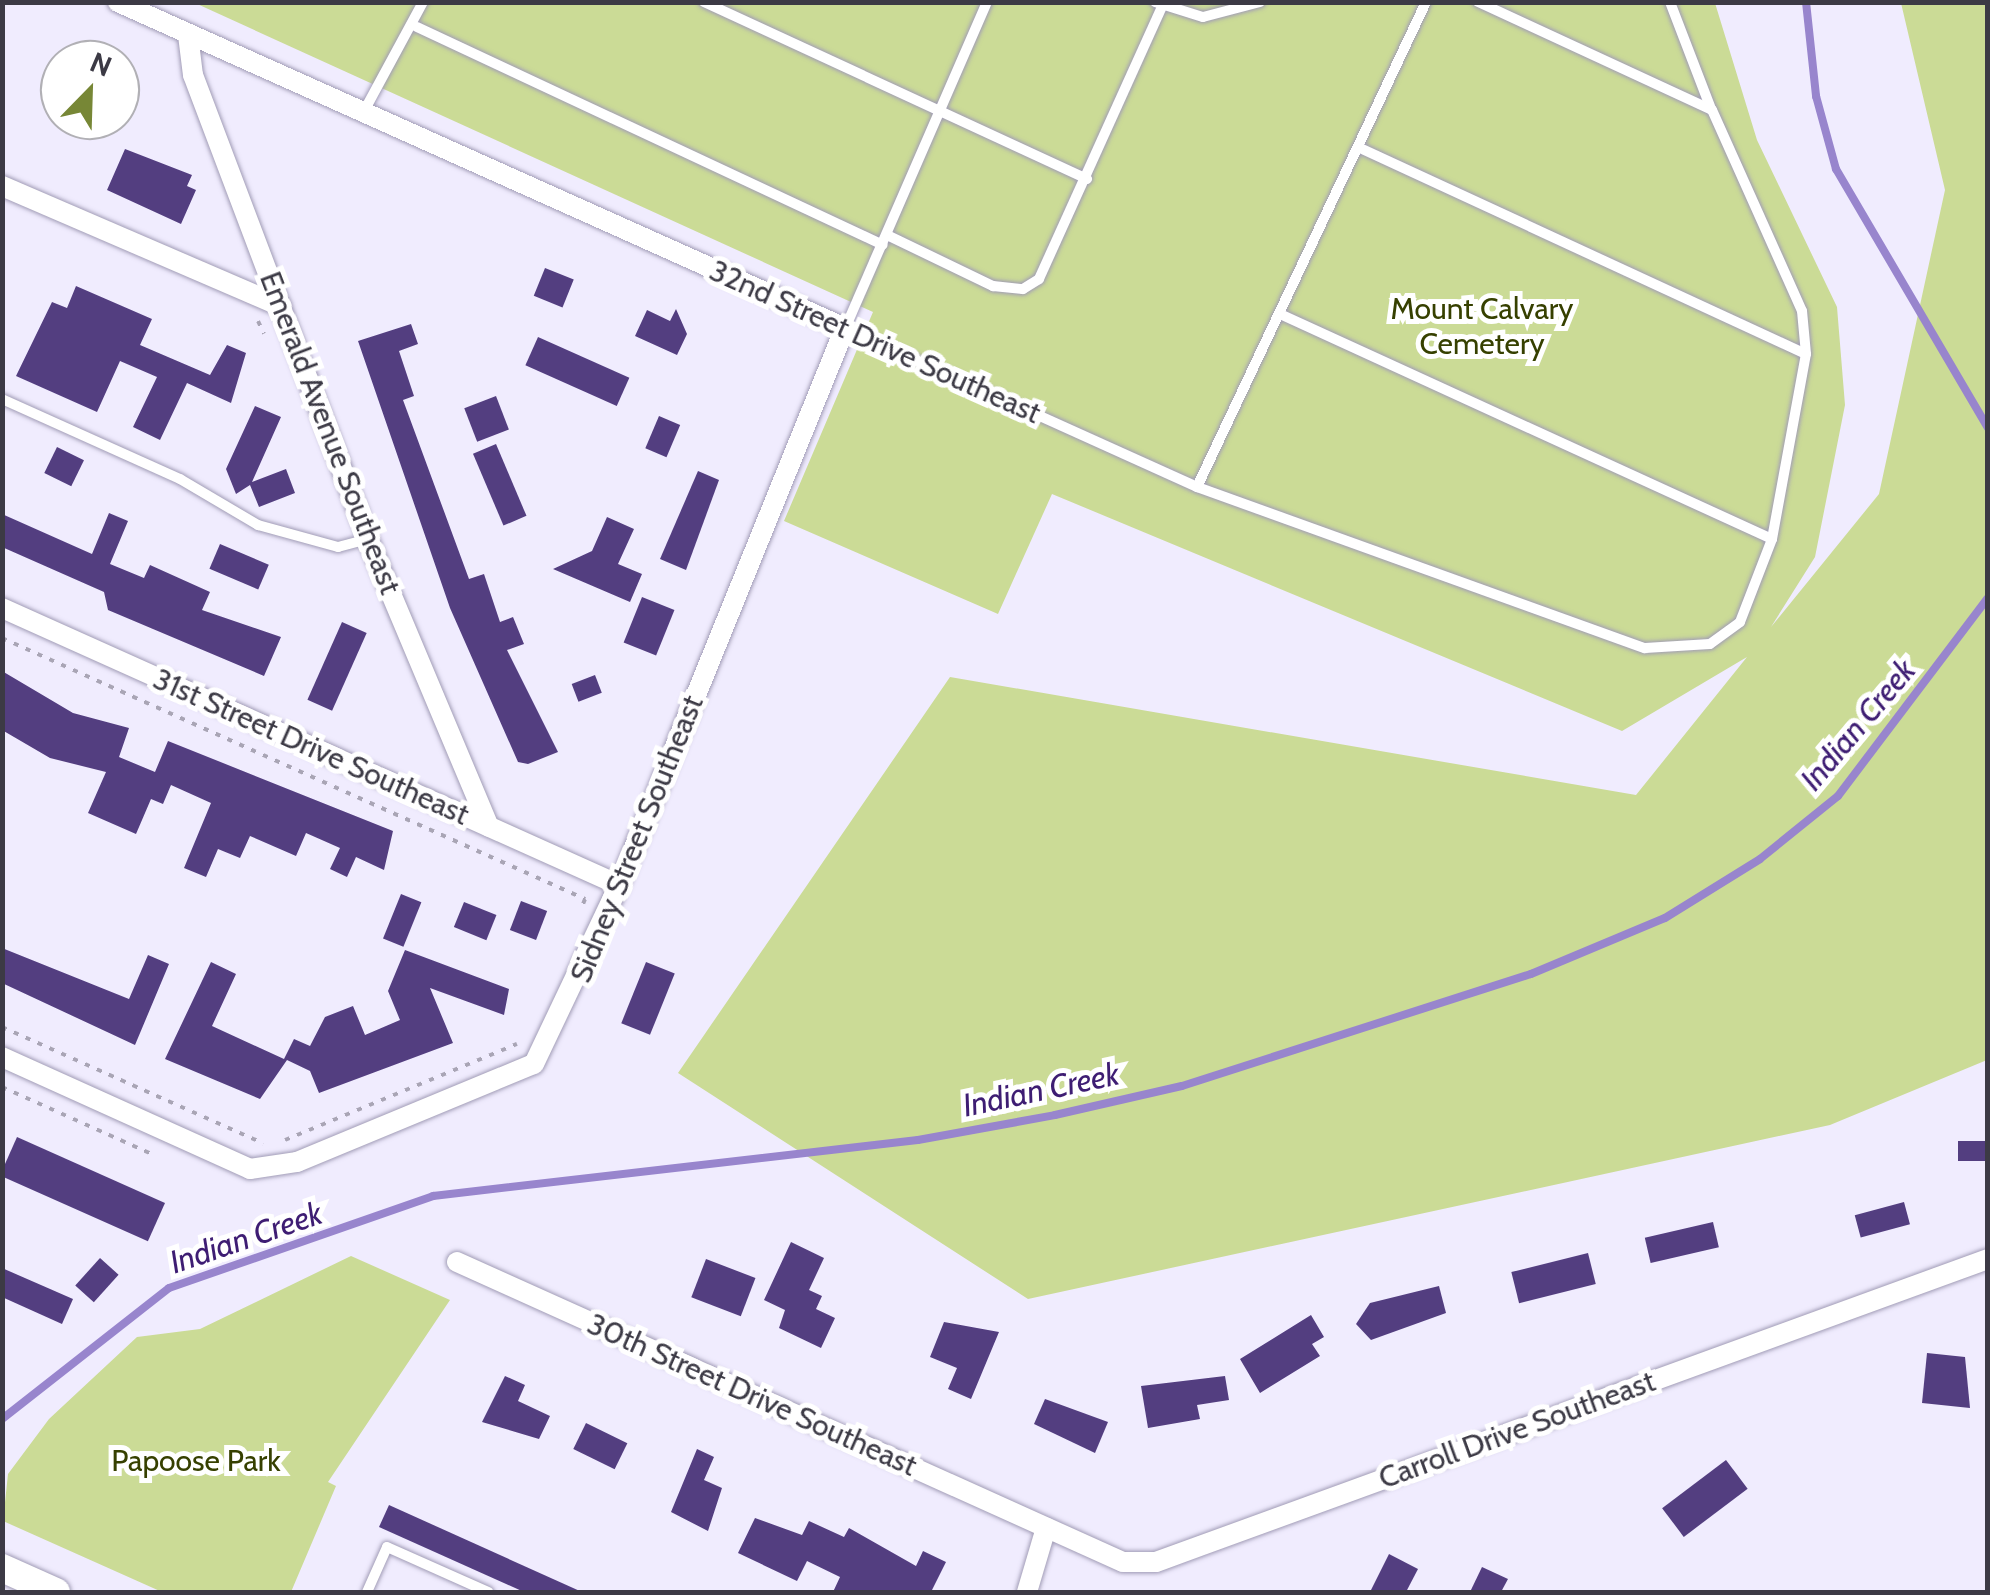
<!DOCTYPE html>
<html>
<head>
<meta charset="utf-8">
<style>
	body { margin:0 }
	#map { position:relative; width:1990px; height:1595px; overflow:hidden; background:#f0ecfe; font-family:Cabin,sans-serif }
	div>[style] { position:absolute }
	.green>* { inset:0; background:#cbdb96 }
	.stream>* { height:8px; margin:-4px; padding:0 4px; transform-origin:4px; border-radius:4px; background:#9885cd }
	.building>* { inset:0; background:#533e80; transform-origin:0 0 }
	.path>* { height:4px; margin-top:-2px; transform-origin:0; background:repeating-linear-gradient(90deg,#a9a5b5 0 5px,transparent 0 13px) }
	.roads { filter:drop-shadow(0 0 2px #a19cb6) drop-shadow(0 0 2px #a19cb6) }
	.lane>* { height:10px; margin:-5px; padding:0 5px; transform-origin:5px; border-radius:5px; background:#fff }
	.street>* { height:20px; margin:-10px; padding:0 10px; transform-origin:10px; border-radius:10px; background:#fff }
	.secondary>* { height:28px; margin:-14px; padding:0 14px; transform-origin:14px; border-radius:14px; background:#fff }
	span { translate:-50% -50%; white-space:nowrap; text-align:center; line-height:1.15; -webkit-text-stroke:10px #fff; paint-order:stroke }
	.park-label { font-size:30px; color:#364000 }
	.street-label { font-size:30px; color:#3c3a45 }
	.water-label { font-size:32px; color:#3e1d73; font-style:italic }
	.frame { position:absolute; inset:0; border:5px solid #3c3a45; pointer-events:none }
	.north { position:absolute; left:40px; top:40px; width:100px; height:100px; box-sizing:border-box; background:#fff; border:2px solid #b1b0b5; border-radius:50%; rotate:23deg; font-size:28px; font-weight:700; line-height:40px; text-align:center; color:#3c3a45 }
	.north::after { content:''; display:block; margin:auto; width:35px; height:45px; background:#778736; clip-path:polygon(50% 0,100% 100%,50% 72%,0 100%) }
</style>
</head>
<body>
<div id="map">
	<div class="green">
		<div style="clip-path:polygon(195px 3px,1715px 3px,1757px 140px,1837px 307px,1845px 405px,1815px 557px,1771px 627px,1879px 494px,1945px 190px,1901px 3px,1987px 3px,1987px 1060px,1830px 1125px,1028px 1299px,678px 1073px,950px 677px,1636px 795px,1747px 657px,1622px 731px,1052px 494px,998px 614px,784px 521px,873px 312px)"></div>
		<div style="clip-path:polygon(351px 1256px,450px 1300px,328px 1482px,336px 1486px,291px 1592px,162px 1592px,3px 1521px,8px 1474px,49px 1419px,137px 1337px,200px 1329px)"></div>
	</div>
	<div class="stream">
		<div style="left:1806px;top:2px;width:95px;rotate:83.9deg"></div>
		<div style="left:1816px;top:96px;width:76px;rotate:74.7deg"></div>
		<div style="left:1836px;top:169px;width:300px;rotate:59.6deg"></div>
		<div style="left:2px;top:1419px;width:212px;rotate:-38.1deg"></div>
		<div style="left:169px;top:1288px;width:280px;rotate:-19.2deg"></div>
		<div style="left:433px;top:1196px;width:488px;rotate:-6.6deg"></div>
		<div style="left:918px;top:1140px;width:139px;rotate:-10.3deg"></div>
		<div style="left:1055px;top:1115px;width:130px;rotate:-12.9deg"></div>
		<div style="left:1182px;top:1086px;width:367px;rotate:-17.8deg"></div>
		<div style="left:1531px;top:974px;width:145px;rotate:-22.7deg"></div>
		<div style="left:1665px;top:918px;width:112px;rotate:-31.8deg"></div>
		<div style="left:1760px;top:859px;width:100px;rotate:-38.9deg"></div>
		<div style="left:1838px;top:796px;width:248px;rotate:-52.9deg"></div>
	</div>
	<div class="building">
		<div style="clip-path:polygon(125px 149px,192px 175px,187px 186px,196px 190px,181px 224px,107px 190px)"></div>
		<div style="left:545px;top:268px;width:31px;height:30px;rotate:22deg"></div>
		<div style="clip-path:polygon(76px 286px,152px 319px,140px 345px,210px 375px,227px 345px,246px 353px,231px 403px,187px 383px,160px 440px,133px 427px,157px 377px,120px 361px,97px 412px,16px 376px,52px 302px,67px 308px)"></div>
		<div style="clip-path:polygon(676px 309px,687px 334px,677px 355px,635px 336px,647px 310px,670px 321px)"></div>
		<div style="clip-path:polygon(411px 324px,418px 344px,399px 351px,414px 396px,403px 400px,469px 579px,484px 574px,500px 622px,513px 617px,524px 644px,507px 650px,558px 752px,528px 764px,518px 762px,450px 608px,358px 341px)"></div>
		<div style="left:538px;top:337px;width:100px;height:31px;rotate:24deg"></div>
		<div style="left:496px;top:396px;width:36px;height:34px;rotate:69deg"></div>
		<div style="clip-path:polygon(255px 406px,281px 417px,252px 482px,286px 469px,295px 493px,259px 507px,250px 485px,236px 494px,226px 469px)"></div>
		<div style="left:659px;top:416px;width:23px;height:35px;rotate:23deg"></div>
		<div style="left:496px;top:444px;width:78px;height:25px;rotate:67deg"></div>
		<div style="left:57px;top:447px;width:30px;height:29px;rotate:26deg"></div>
		<div style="clip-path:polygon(698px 471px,719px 480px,686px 570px,660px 559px)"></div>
		<div style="clip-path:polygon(109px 513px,128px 521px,110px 564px,144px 578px,150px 565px,210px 592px,202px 610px,281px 637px,264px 676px,108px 610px,104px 592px,2px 547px,2px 514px,92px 554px)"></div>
		<div style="clip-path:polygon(607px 517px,634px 529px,618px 564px,642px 574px,630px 602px,553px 569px,592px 551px)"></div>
		<div style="left:220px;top:544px;width:53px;height:27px;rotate:23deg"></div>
		<div style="left:642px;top:597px;width:35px;height:49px;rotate:22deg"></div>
		<div style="left:342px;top:622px;width:27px;height:85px;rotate:24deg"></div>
		<div style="clip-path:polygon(2px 671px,73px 713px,129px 728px,119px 757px,155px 772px,168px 741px,393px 831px,384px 870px,356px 857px,347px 877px,330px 869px,340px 848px,306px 833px,296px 856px,250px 836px,240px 858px,218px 849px,206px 877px,184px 868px,211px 803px,171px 785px,163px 804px,151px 799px,136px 834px,88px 813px,106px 772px,50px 758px,2px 730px)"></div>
		<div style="left:595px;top:675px;width:19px;height:25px;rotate:69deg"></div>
		<div style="left:401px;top:894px;width:22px;height:48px;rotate:22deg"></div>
		<div style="left:521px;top:901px;width:28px;height:31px;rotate:21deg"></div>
		<div style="left:464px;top:902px;width:35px;height:27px;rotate:22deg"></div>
		<div style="clip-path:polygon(2px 948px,129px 999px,148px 955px,169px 964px,135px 1045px,2px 983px)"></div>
		<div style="clip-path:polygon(405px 950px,509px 989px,504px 1015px,430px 988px,453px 1043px,319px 1093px,310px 1071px,287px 1060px,260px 1099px,165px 1059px,211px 962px,236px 974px,212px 1026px,284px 1059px,294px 1039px,310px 1046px,325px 1017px,353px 1006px,365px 1035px,400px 1020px,388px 991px)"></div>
		<div style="left:646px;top:962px;width:31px;height:66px;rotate:22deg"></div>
		<div style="left:17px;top:1137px;width:162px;height:42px;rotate:24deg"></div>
		<div style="left:1988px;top:1141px;width:20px;height:30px;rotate:90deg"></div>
		<div style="left:1904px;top:1202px;width:23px;height:51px;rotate:75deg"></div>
		<div style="left:1713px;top:1222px;width:26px;height:70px;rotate:77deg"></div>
		<div style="clip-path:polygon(791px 1242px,824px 1258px,809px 1290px,822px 1296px,816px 1309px,835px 1318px,821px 1348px,779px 1328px,785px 1310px,764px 1300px)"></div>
		<div style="left:1588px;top:1253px;width:32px;height:79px;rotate:76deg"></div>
		<div style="left:100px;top:1258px;width:25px;height:37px;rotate:42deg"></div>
		<div style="left:706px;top:1259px;width:53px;height:41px;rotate:21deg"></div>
		<div style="clip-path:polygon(2px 1268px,73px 1299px,62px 1324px,2px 1297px)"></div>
		<div style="clip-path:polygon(1439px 1286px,1446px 1313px,1371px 1340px,1356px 1324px,1370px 1303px)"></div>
		<div style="clip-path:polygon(1311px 1315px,1324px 1337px,1312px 1344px,1320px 1356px,1260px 1393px,1240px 1359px)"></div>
		<div style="clip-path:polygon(944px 1322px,999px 1332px,971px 1399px,948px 1389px,957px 1368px,930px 1357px)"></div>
		<div style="clip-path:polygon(1927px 1353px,1965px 1357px,1970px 1408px,1922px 1403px)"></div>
		<div style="clip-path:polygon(505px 1376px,525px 1385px,518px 1401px,550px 1416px,539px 1439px,482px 1422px)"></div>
		<div style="clip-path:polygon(1225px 1376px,1229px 1400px,1197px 1405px,1200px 1419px,1148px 1428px,1141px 1386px)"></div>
		<div style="clip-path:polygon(1045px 1399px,1108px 1422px,1095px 1453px,1034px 1424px)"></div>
		<div style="left:586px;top:1423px;width:46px;height:29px;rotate:26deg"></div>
		<div style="clip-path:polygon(697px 1449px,714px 1457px,704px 1480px,722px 1488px,708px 1531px,671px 1512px)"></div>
		<div style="left:1726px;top:1460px;width:36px;height:80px;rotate:53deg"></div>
		<div style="clip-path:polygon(389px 1505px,582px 1592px,524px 1592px,379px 1527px)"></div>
		<div style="clip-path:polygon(755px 1518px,802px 1535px,809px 1521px,844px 1537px,849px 1528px,916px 1566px,923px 1551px,946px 1562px,931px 1592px,833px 1592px,840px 1577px,807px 1561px,797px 1581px,738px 1553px)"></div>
		<div style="clip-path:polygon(1389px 1554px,1418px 1569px,1406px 1592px,1370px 1592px)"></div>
		<div style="clip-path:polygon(1482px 1567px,1508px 1579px,1501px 1592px,1470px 1592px)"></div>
	</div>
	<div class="path">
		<div style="left:258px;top:321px;width:14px;rotate:65deg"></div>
		<div style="left:2px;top:638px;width:639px;rotate:24.12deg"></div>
		<div style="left:585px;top:899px;width:9px;rotate:111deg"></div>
		<div style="left:2px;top:1027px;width:286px;rotate:24deg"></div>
		<div style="left:2px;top:1087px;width:164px;rotate:24.1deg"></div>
		<div style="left:285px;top:1140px;width:251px;rotate:-22.5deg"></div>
	</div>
	<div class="roads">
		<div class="lane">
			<div style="left:704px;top:2px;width:422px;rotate:24.8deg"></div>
			<div style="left:987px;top:2px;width:356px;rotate:113.5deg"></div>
			<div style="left:845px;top:328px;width:386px;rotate:24.3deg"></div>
			<div style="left:1197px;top:487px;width:476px;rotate:19.8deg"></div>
			<div style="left:1645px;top:648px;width:65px;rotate:-3.5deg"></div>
			<div style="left:1710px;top:644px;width:37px;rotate:-36deg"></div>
			<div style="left:1740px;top:622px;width:89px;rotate:-68.9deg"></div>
			<div style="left:1772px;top:539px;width:188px;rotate:-79.6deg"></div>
			<div style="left:1806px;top:354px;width:43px;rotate:-95.3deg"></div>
			<div style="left:1802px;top:311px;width:220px;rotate:-114.1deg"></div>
			<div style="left:1712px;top:110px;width:258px;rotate:-155.2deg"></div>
			<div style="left:1155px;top:2px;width:50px;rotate:17.4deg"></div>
			<div style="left:1203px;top:17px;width:59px;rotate:-14.7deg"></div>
			<div style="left:1670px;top:2px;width:115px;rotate:69deg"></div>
			<div style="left:417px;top:27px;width:514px;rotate:25.07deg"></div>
			<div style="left:363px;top:113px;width:126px;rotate:-61.6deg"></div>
			<div style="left:1360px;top:148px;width:491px;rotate:24.8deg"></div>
			<div style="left:887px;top:235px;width:118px;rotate:25.7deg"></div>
			<div style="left:993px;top:286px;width:30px;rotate:6deg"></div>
			<div style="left:1023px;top:289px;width:19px;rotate:-32deg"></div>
			<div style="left:1039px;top:279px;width:299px;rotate:-65.7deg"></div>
			<div style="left:1280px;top:314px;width:541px;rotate:24.58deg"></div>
			<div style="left:2px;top:399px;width:195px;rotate:24.2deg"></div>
			<div style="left:180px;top:479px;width:91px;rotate:30.5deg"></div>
			<div style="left:258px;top:525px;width:83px;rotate:15.4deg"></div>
			<div style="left:338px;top:547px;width:31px;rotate:-15deg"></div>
			<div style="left:1197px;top:487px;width:536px;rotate:-64.72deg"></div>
			<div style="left:367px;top:1592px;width:49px;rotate:-66deg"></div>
			<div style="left:387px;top:1547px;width:111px;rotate:24deg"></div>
		</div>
		<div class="street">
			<div style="left:188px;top:35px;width:40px;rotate:82.9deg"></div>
			<div style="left:193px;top:75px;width:496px;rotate:69.3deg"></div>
			<div style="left:368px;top:539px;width:312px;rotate:67.2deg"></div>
			<div style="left:2px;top:186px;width:304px;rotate:23.3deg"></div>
			<div style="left:2px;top:608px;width:676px;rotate:24.18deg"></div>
			<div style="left:2px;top:1057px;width:272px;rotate:24.3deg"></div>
			<div style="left:250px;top:1169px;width:48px;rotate:-8.5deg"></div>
			<div style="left:297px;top:1162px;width:256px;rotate:-22.5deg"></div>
			<div style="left:534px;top:1064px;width:198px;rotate:-64.6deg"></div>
			<div style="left:619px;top:885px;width:601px;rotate:-67.92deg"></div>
			<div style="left:845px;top:328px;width:797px;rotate:-155.85deg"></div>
			<div style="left:457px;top:1262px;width:730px;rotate:24.25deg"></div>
			<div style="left:1123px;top:1562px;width:33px"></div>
			<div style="left:1156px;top:1562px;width:885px;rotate:-20.01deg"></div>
			<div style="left:1027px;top:1592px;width:67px;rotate:-73.5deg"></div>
		</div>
		<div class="secondary">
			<div style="left:2px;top:1568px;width:59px;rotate:24deg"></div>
		</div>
	</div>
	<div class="park-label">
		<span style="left:1482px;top:326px">Mount Calvary<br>Cemetery</span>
		<span style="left:196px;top:1461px">Papoose Park</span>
	</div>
	<div class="street-label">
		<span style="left:875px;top:342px;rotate:24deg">32nd Street Drive Southeast</span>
		<span style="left:330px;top:433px;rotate:69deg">Emerald Avenue Southeast</span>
		<span style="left:311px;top:747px;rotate:24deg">31st Street Drive Southeast</span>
		<span style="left:637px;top:839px;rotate:-68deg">Sidney Street Southeast</span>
		<span style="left:752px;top:1395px;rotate:24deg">30th Street Drive Southeast</span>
		<span style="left:1517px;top:1430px;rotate:-20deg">Carroll Drive Southeast</span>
	</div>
	<div class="water-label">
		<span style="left:1858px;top:725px;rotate:-50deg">Indian Creek</span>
		<span style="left:1041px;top:1090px;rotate:-12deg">Indian Creek</span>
		<span style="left:246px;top:1238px;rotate:-19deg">Indian Creek</span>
	</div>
	<div class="frame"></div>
	<div class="north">N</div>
</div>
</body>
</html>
